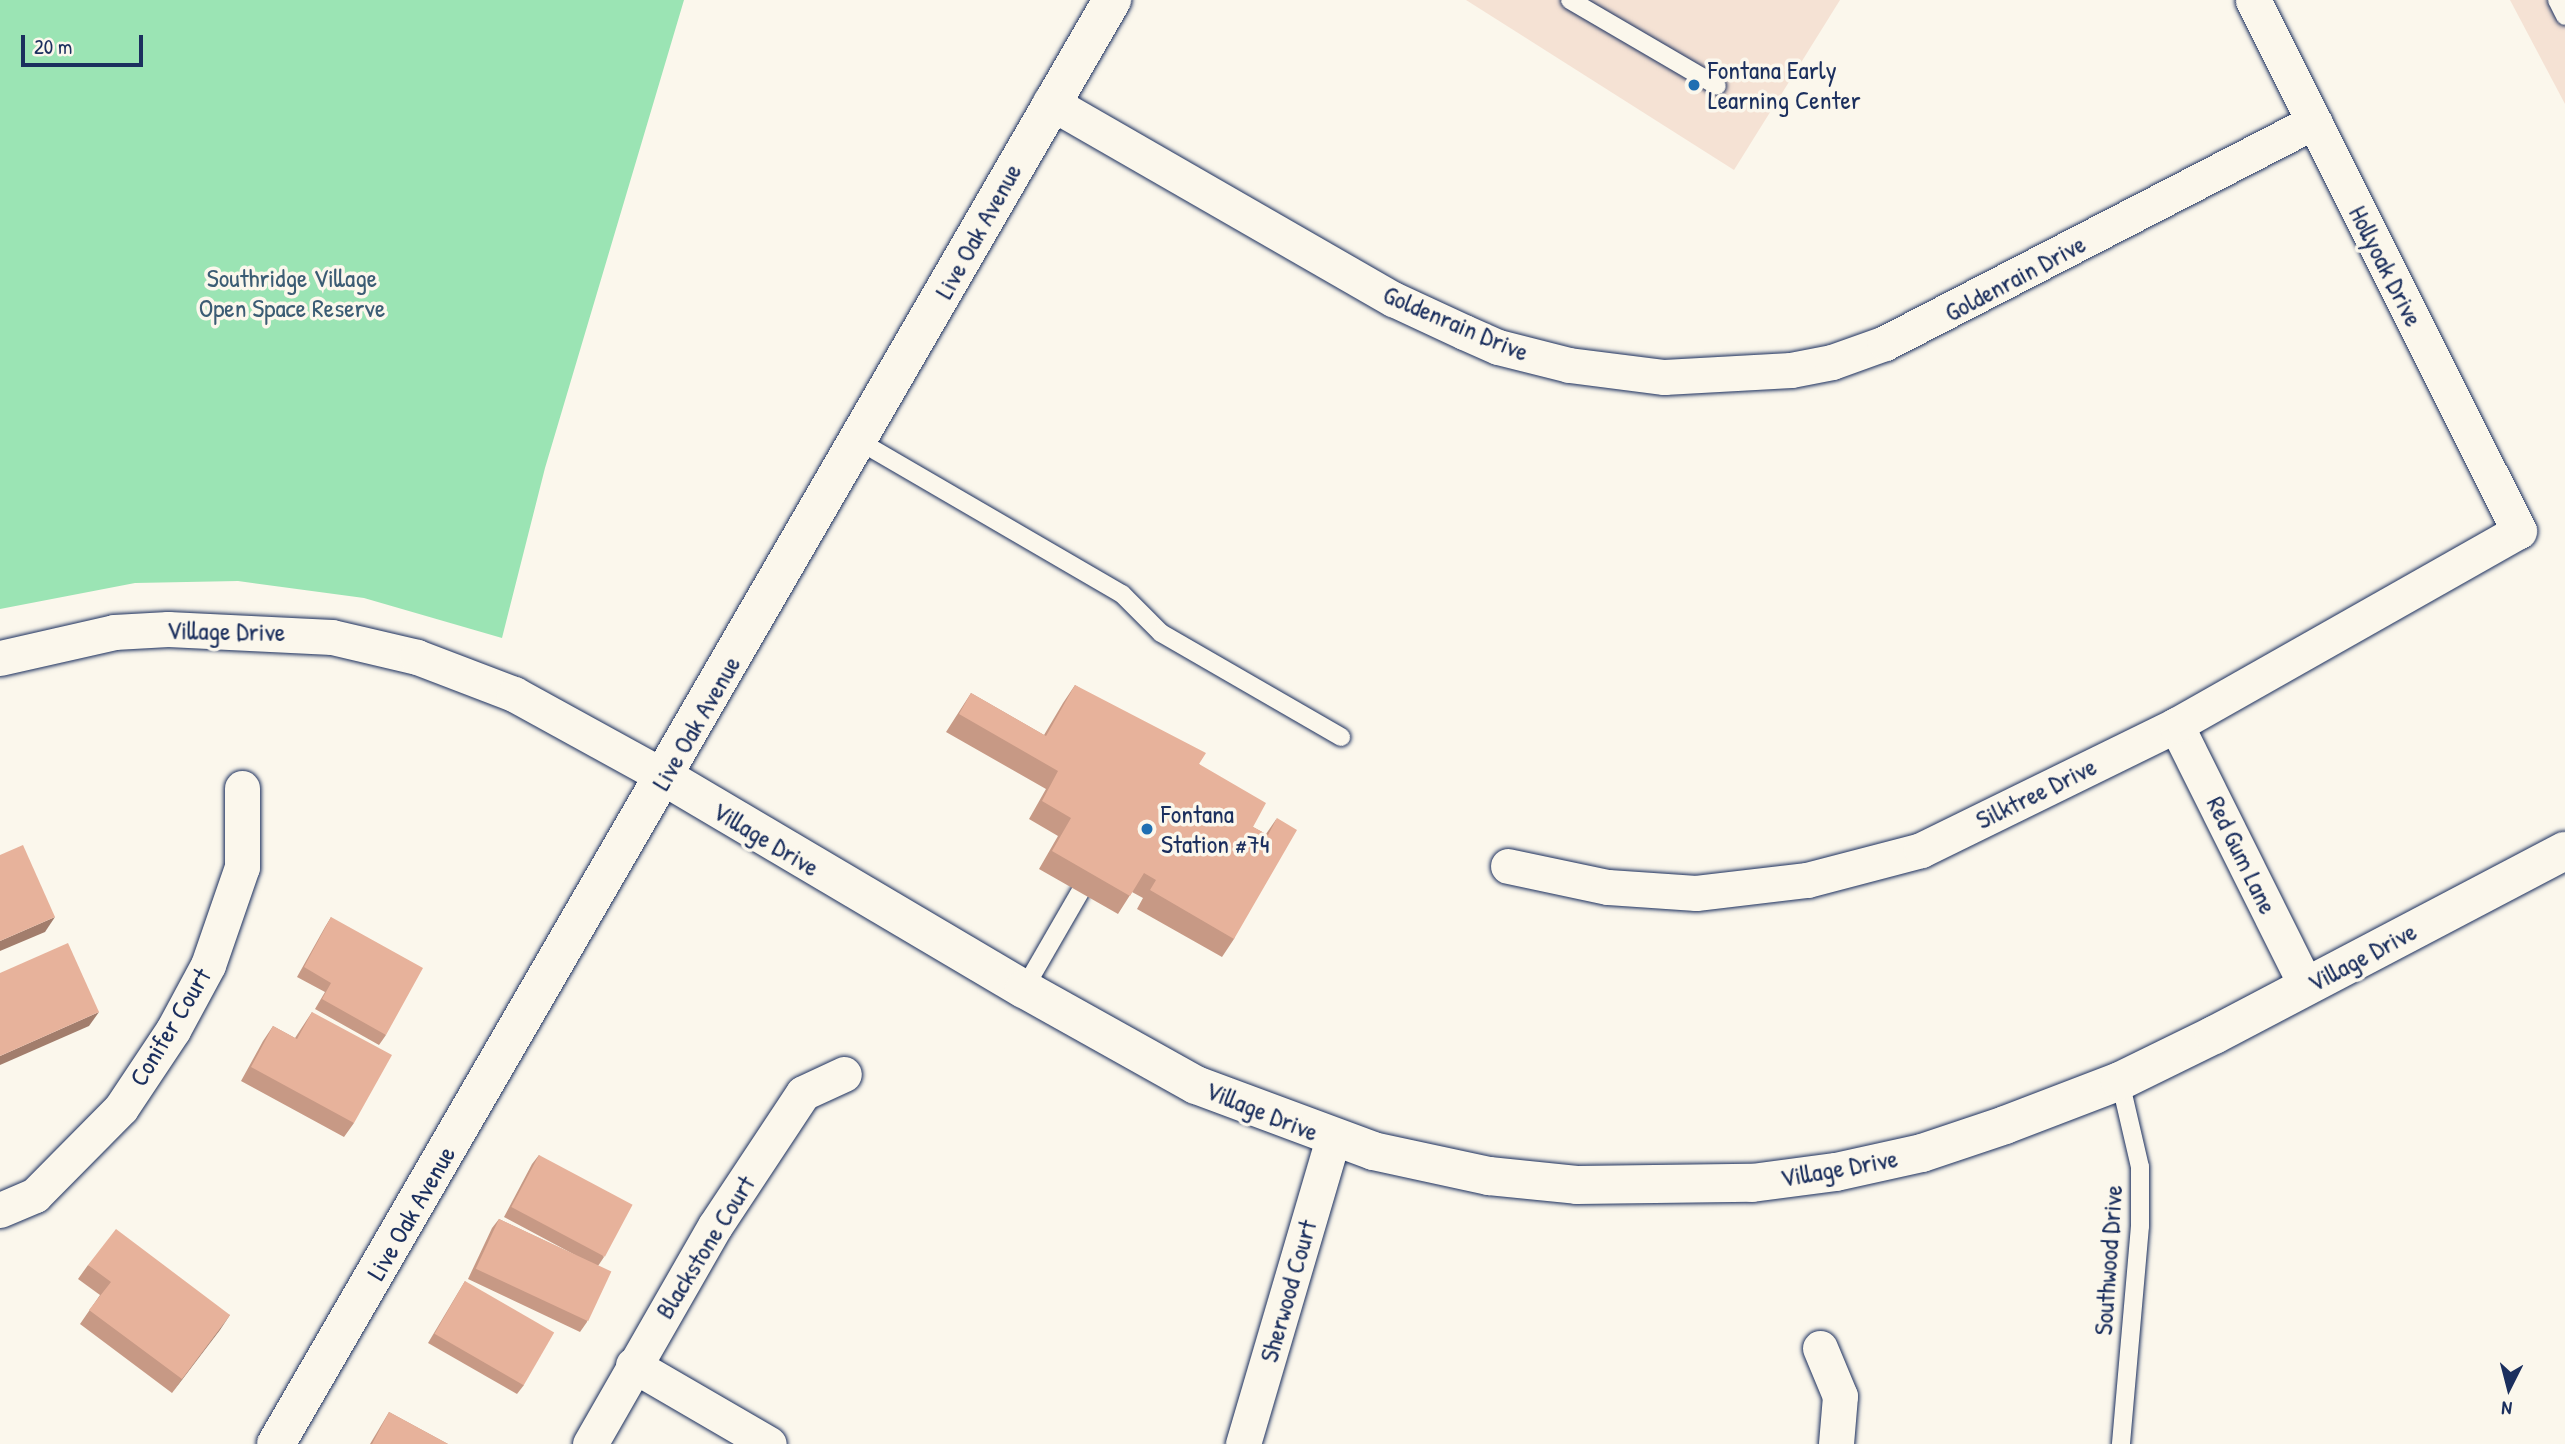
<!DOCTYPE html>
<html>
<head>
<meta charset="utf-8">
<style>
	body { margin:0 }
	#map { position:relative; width:2565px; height:1444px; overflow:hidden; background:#fbf7ec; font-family:"Patrick Hand",sans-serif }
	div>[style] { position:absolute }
	.built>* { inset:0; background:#f5e2d4 }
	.green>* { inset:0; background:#9be4b4 }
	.roads { filter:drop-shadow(0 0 2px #1b2f5e) drop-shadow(0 0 2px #1b2f5e) }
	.lane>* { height:18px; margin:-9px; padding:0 9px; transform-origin:9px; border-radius:9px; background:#fbf7ec }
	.street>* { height:35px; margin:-17.5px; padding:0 17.5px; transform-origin:17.5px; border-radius:17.5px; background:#fbf7ec }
	.secondary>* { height:38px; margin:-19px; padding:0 19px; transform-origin:19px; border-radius:19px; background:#fbf7ec }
	.wall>* { inset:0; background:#c79985 }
	.shaded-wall>* { inset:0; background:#a27d6c }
	.building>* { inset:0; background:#e7b29b; transform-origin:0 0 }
	.dots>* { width:19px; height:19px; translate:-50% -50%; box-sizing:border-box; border:4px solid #fbf7ec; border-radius:50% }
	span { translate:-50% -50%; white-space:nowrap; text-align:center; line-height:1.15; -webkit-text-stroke:7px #fbf7ec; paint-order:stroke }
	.poi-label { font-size:26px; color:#1b2f5e }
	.left { translate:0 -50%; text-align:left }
	.street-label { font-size:26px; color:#1b2f5e }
	.park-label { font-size:26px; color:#3b5c74 }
	.north { position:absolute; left:2474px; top:1353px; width:70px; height:70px; -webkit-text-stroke:5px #fbf7ec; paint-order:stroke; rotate:186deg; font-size:19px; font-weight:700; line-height:28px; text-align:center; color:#1b2f5e }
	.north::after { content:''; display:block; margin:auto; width:24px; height:32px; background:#1b2f5e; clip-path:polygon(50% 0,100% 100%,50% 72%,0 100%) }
	.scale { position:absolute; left:21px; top:35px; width:122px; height:32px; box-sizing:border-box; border:4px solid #1b2f5e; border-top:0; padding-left:9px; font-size:21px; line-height:24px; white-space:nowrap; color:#1b2f5e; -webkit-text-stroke:5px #fbf7ec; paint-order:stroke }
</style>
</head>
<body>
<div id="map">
	<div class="built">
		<div style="clip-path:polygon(1466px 0,1840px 0,1734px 170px)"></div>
		<div style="clip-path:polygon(2510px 0,2565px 0,2565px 104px)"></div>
	</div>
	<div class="green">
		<div style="clip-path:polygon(0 0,684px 0,545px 468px,502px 638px,364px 598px,238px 581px,135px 583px,0 609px)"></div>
	</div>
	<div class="roads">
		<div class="lane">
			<div style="left:1570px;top:0;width:170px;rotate:30.3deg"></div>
			<div style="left:2557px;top:0;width:18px;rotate:63deg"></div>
			<div style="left:859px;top:441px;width:304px;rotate:30.2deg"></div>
			<div style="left:1122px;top:594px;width:55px;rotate:45deg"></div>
			<div style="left:1161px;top:633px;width:208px;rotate:30deg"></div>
			<div style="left:1024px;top:989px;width:112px;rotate:-60deg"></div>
			<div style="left:2120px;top:1081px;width:88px;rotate:76.9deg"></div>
			<div style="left:2140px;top:1167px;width:59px;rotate:90deg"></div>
			<div style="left:2140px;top:1226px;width:219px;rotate:95deg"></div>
		</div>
		<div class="street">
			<div style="left:1050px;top:102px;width:396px;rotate:29.9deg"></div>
			<div style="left:1393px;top:299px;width:78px;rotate:24.9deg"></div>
			<div style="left:1464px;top:332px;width:37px;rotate:24deg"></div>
			<div style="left:1498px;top:347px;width:73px;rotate:14.2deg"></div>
			<div style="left:1569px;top:365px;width:96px;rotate:7.2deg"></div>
			<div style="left:1664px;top:377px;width:127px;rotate:-3.2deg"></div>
			<div style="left:1791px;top:370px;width:42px;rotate:-11deg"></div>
			<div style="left:1832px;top:362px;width:56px;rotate:-19.7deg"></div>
			<div style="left:1885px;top:343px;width:483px;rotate:-27.3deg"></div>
			<div style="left:0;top:658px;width:117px;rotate:-12.8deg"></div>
			<div style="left:114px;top:632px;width:54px;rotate:-3.2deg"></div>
			<div style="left:168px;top:629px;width:164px;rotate:2.8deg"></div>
			<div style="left:332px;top:637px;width:87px;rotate:13.2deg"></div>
			<div style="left:417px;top:657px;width:104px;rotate:20.9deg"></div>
			<div style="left:514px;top:694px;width:172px;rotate:28.8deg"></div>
			<div style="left:2176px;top:725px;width:292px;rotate:63.5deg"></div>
			<div style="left:1508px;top:866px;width:102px;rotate:11.9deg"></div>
			<div style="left:1608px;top:887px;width:88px;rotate:3.9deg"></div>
			<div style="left:1696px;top:893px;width:112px;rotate:-6.7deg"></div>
			<div style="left:1807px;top:880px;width:118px;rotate:-14.7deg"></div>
			<div style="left:1921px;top:850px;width:284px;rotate:-26.1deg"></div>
			<div style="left:2176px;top:725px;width:394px;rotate:-29.5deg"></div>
			<div style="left:2519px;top:531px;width:594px;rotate:-116.61deg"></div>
			<div style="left:0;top:1210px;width:38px;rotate:-23deg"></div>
			<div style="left:35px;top:1195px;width:122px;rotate:-45.3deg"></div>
			<div style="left:121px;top:1108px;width:94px;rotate:-56.3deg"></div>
			<div style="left:173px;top:1030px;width:74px;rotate:-61.7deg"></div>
			<div style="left:208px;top:965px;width:104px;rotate:-70.9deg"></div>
			<div style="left:242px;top:867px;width:79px;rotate:-90deg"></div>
			<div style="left:1820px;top:1348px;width:52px;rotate:67.4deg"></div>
			<div style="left:1840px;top:1396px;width:48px;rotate:94.8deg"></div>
			<div style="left:633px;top:1365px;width:157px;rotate:30.2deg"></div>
			<div style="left:590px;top:1444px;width:251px;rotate:-60.2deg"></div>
			<div style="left:715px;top:1226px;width:159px;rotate:-56.5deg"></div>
			<div style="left:803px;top:1093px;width:45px;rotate:-24.9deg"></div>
			<div style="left:1243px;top:1444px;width:318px;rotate:-73.6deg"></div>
		</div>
		<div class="secondary">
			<div style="left:665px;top:777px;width:417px;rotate:30.6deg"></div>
			<div style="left:1024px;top:989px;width:197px;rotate:29.2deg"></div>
			<div style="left:1196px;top:1085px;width:189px;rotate:20.4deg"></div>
			<div style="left:1373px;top:1151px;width:119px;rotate:12.2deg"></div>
			<div style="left:1489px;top:1176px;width:88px;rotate:5.8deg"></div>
			<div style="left:1577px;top:1185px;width:175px;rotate:-0.7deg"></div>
			<div style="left:1752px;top:1183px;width:85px;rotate:-7.5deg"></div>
			<div style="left:1836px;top:1172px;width:88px;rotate:-12.5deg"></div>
			<div style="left:1922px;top:1153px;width:88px;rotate:-18.6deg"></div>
			<div style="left:2005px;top:1125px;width:123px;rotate:-20.9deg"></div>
			<div style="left:2120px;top:1081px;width:105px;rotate:-26.1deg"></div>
			<div style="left:2214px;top:1035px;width:396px;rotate:-27.7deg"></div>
			<div style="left:276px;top:1444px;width:1669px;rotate:-59.93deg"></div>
		</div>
	</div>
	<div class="wall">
		<div style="clip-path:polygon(1075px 685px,1199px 764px,1253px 827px,1266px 834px,1277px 818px,1234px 939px,1222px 957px,1137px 909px,1143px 898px,1132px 892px,1118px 914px,1039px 869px,1058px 836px,1029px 819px,1046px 789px,946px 732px,971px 693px,1044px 735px,1063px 703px)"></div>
		<div style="clip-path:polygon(331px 917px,386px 1035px,379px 1045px,315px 1009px,325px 992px,297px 977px,325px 927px)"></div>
		<div style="clip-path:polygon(312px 1012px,354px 1123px,344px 1137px,241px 1081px,263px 1041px,273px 1026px,295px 1038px)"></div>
		<div style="clip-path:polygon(539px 1155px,604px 1257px,598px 1266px,587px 1322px,580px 1332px,468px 1279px,492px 1228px,499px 1219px,577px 1256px,504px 1217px,532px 1164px)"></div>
		<div style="clip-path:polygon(88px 1265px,230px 1315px,172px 1393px,80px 1324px,100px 1295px,78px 1279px)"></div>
		<div style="clip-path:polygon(465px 1281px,524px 1385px,517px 1394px,428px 1343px)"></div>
		<div style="clip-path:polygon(389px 1412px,448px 1444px,370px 1444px)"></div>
	</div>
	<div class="shaded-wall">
		<div style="clip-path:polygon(55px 917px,45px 932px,0 951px,0 941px)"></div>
		<div style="clip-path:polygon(99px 1012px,89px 1026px,0 1065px,0 1056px)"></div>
		<div style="clip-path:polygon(230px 1315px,220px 1330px,172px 1393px,182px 1379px)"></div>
	</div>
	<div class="building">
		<div style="clip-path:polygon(1075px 685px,1206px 753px,1199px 764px,1266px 803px,1253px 827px,1268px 835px,1277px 818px,1297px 830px,1234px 939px,1150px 890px,1156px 880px,1144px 873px,1130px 896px,1052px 851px,1071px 818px,1042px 801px,1058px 771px,959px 714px,971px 693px,1046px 736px)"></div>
		<div style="clip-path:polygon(23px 845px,55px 917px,0 941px,0 855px)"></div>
		<div style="clip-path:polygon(331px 917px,423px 968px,386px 1035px,322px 999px,331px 983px,304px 967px)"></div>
		<div style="clip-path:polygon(68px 943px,99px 1012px,0 1056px,0 973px)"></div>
		<div style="clip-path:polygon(312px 1012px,392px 1055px,354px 1123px,251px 1067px,273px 1026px,297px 1039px)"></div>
		<div style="left:539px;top:1155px;width:106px;height:59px;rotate:28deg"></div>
		<div style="left:499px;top:1219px;width:124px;height:55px;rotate:25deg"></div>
		<div style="clip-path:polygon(116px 1229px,230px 1315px,182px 1379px,89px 1310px,111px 1282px,88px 1265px)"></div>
		<div style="left:465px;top:1281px;width:103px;height:61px;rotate:30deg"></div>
		<div style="clip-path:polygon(389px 1412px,448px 1444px,372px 1444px)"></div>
	</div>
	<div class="dots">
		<div style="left:1694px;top:85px;background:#1f6fb2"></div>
		<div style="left:1147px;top:829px;background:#1f6fb2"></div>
	</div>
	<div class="poi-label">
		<span class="left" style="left:1708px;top:85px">Fontana Early<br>Learning Center</span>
		<span class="left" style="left:1161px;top:829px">Fontana<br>Station #74</span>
	</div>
	<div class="street-label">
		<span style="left:978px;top:231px;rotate:-61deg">Live Oak Avenue</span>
		<span style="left:2386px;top:266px;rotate:63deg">Hollyoak Drive</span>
		<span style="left:2015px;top:278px;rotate:-28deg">Goldenrain Drive</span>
		<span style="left:1456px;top:323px;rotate:23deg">Goldenrain Drive</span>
		<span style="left:226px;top:631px;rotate:1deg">Village Drive</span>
		<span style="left:696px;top:723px;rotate:-60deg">Live Oak Avenue</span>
		<span style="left:2036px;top:793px;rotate:-26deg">Silktree Drive</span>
		<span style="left:766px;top:839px;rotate:31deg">Village Drive</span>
		<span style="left:2242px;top:855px;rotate:64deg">Red Gum Lane</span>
		<span style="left:2362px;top:957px;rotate:-28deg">Village Drive</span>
		<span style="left:170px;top:1027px;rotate:-59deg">Conifer Court</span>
		<span style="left:1262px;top:1111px;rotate:22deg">Village Drive</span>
		<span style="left:1839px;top:1168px;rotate:-10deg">Village Drive</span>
		<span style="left:411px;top:1213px;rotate:-60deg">Live Oak Avenue</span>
		<span style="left:705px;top:1247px;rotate:-58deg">Blackstone Court</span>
		<span style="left:2108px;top:1260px;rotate:-86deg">Southwood Drive</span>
		<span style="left:1288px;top:1291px;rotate:-74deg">Sherwood Court</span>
	</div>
	<div class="park-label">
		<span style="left:292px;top:293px">Southridge Village<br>Open Space Reserve</span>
	</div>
	<div class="north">N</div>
	<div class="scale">20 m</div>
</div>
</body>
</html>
